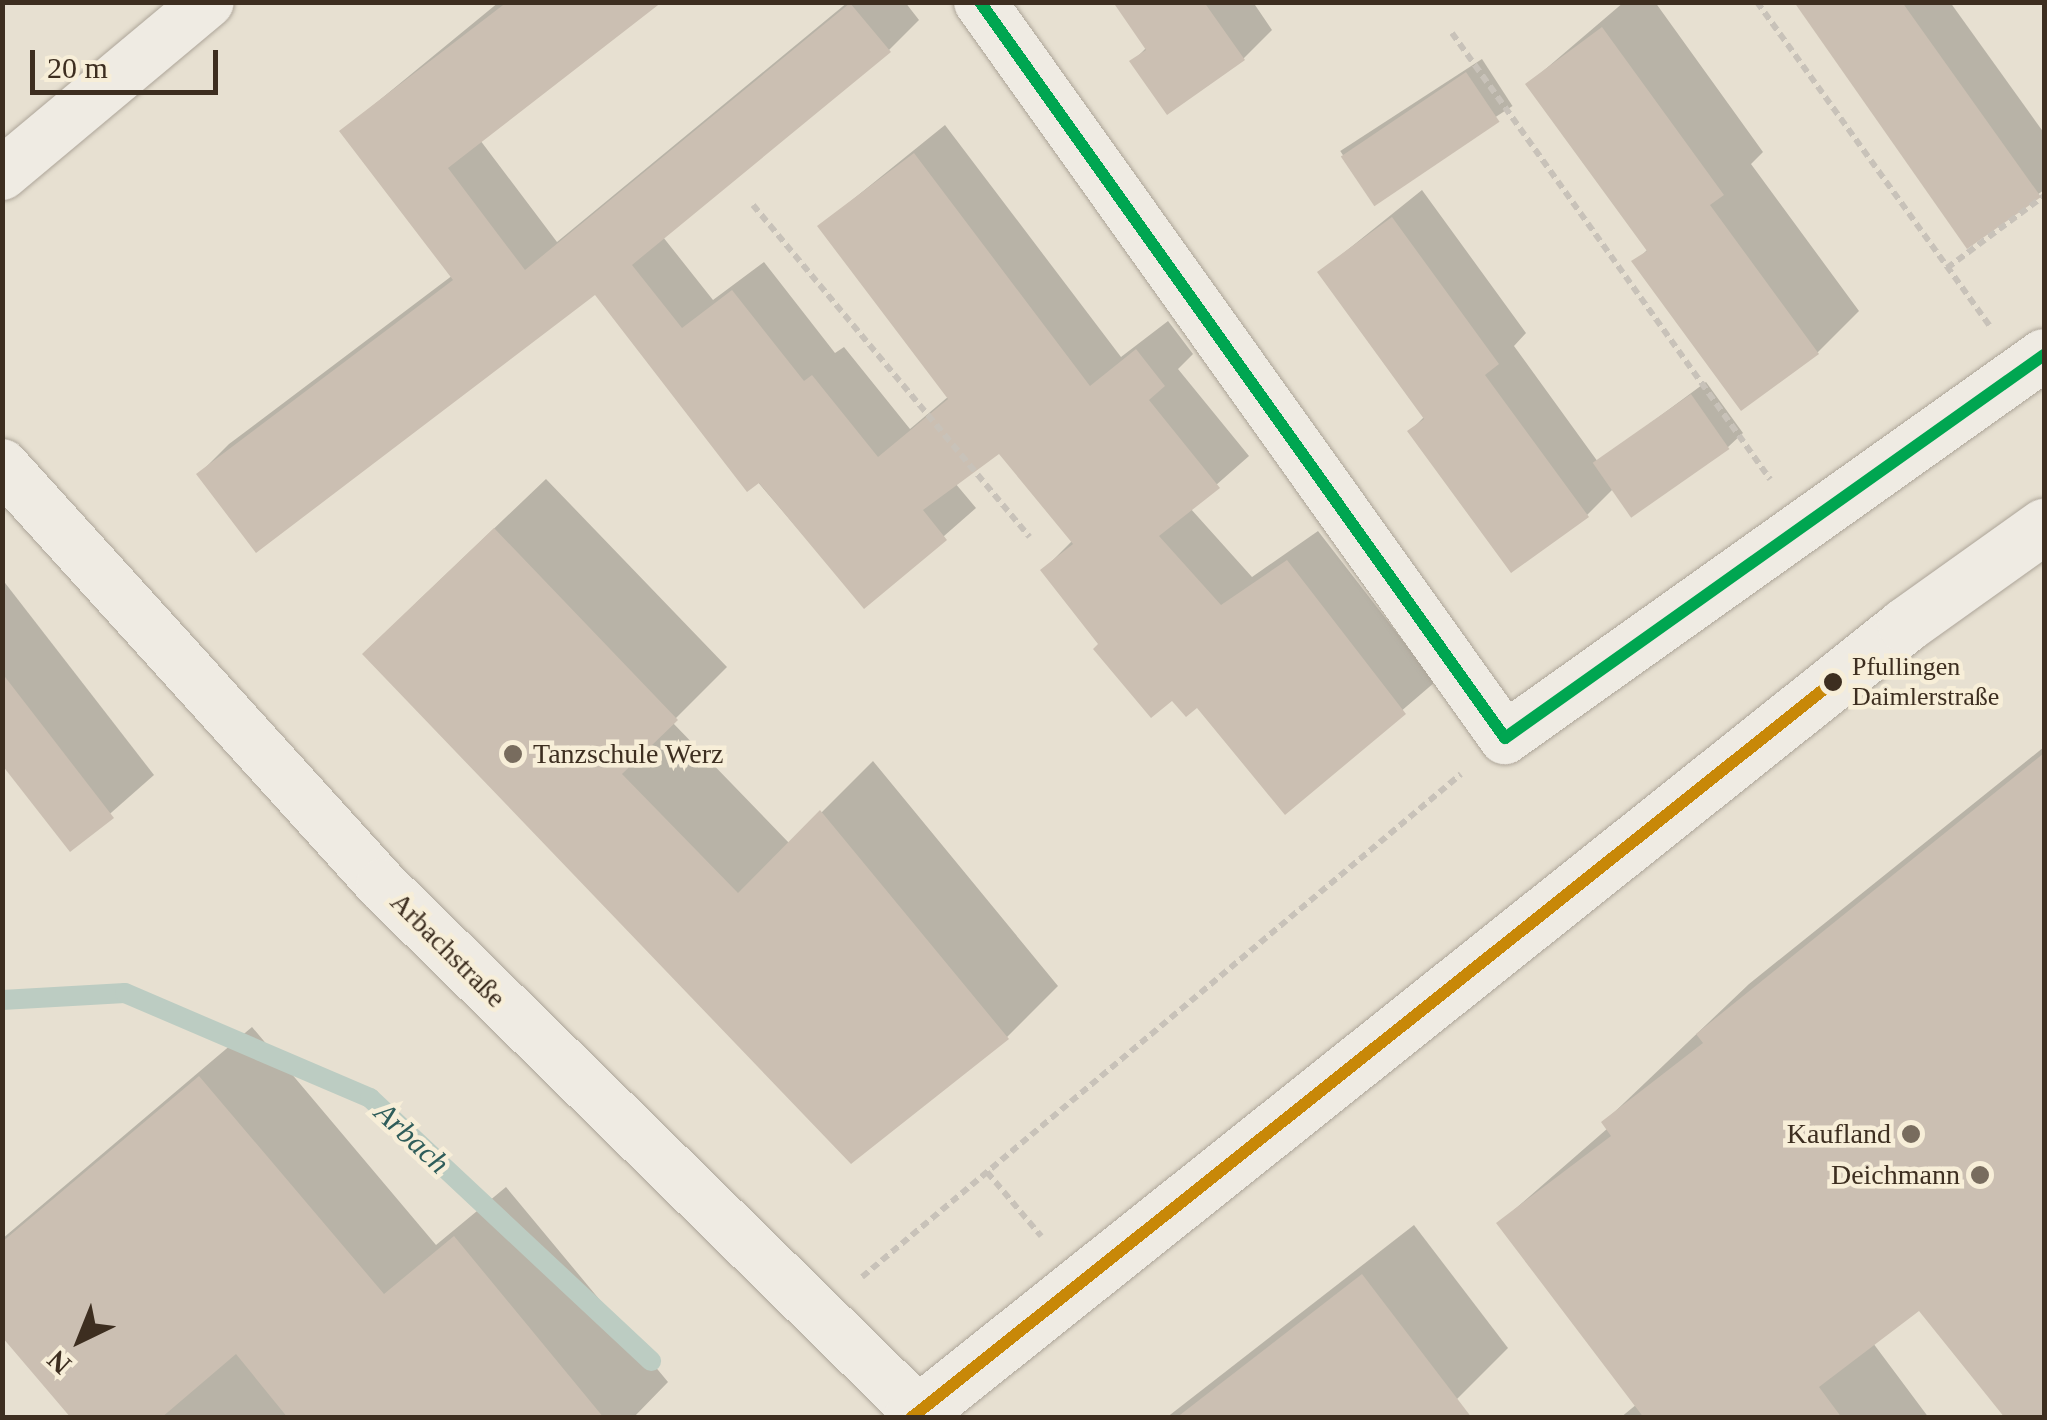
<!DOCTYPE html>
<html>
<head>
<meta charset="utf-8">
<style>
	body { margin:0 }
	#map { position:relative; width:2047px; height:1420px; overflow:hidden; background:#e7e0d1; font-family:Georgia,serif }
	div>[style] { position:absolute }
	.shadow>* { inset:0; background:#0003; transform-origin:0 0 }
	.stream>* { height:20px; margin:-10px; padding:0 10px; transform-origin:10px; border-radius:10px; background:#bcccc2 }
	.building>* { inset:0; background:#cbbfb2; transform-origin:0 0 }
	.path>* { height:6px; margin-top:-3px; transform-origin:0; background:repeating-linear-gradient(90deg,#c8c2b9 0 8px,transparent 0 13px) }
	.roads { filter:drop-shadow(0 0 2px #ada599) drop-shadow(0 0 2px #ada599) }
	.minor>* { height:52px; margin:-26px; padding:0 26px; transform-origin:26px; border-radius:26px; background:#efebe3 }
	.secondary>* { height:55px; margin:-27.5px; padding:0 27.5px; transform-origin:27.5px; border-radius:27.5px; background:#efebe3 }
	.bus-1>* { height:12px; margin:-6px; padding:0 6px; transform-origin:6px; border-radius:6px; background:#c88808 }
	.bus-2>* { height:12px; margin:-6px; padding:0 6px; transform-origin:6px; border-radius:6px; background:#00a651 }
	.dots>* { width:28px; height:28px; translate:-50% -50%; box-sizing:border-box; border:5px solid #f7eed8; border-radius:50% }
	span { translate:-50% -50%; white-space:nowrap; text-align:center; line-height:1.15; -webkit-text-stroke:9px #f7eed8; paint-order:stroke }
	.bus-label { font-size:26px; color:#3d2e20 }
	.left { translate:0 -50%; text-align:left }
	.poi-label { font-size:28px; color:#3d2e20 }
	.right { translate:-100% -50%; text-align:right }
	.street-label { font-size:28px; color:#3d2e20 }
	.water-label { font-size:30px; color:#2f5d5a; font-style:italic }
	.frame { position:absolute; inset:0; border:5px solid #3d2e20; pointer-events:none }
	.north { position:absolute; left:30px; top:1290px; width:100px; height:100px; -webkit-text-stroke:8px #f7eed8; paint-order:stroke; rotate:223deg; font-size:28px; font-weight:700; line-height:40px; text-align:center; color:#3d2e20 }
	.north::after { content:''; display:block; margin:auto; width:35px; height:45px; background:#3d2e20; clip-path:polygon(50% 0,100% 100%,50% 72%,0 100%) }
	.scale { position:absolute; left:30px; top:50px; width:188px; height:45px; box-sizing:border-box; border:5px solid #3d2e20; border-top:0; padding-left:12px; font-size:30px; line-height:35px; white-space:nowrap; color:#3d2e20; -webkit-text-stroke:8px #f7eed8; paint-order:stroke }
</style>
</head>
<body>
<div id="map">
	<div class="shadow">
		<div style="clip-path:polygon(499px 2px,655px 2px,480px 140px,557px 242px,848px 2px,905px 2px,919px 20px,889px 50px,663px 237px,713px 300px,764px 262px,835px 353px,844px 347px,910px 429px,949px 396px,820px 226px,945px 125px,1121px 357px,1168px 321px,1193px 354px,1178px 369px,1249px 456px,1190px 508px,1252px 577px,1318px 531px,1435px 682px,1285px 811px,1197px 705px,1172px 698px,1101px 644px,1043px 570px,1073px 540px,1000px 451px,955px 483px,976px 508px,864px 606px,595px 292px,199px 474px,229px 444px,453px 275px,342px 131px)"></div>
		<div style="clip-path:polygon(1116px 2px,1253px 2px,1272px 30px,1243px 59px,1132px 62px,1147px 47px)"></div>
		<div style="clip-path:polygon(1624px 2px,1655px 2px,1763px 152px,1751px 164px,1859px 311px,1818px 352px,1742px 408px,1635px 262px,1648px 249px,1528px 84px)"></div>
		<div style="clip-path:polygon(1796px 2px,1950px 2px,2044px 133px,2044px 190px,1967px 245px)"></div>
		<div style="left:1482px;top:59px;width:56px;height:169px;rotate:57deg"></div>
		<div style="clip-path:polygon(1422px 190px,1526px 333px,1514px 346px,1598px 462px,1706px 382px,1743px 433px,1728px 447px,1614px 488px,1587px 515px,1410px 431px,1425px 416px,1320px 272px)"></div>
		<div style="clip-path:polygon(546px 479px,727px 667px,672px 722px,790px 844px,873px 761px,1058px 986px,1007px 1037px,852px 1161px,416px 603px)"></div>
		<div style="clip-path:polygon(2px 579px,154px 775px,70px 849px,2px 761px)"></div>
		<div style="clip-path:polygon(2044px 747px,2044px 1418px,2009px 1418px,1920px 1308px,1873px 1343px,1929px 1418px,1620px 1418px,1637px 1404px,1499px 1223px,1608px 1128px,1604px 1122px,1749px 984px)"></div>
		<div style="clip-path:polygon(252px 1027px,436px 1245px,506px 1187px,668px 1382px,633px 1418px,74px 1418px,2px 1334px,2px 1239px)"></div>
		<div style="clip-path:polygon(1414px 1225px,1508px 1348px,1457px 1399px,1432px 1418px,1166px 1418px)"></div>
	</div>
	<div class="stream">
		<div style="left:2px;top:1000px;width:123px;rotate:-3.3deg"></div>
		<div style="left:125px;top:993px;width:267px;rotate:23.2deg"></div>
		<div style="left:370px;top:1098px;width:385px;rotate:43.1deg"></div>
	</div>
	<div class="building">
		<div style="clip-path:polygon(507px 2px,662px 2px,448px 168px,525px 270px,850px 3px,891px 52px,632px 265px,682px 328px,732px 290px,804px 381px,812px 375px,878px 457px,948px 399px,817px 226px,914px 153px,1090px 386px,1136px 349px,1165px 386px,1149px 400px,1220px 488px,1159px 536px,1221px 605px,1287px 560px,1406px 714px,1285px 815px,1197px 708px,1186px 717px,1172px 701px,1151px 718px,1093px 649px,1098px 644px,1040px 570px,1073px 544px,999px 454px,923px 510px,947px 540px,864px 609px,759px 483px,747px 492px,595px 295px,256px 553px,196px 474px,453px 280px,339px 131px)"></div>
		<div style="clip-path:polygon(1113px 2px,1204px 2px,1245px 60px,1167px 115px,1129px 61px,1146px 50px)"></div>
		<div style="clip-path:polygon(1794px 2px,1902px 2px,2041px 197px,1967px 249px)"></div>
		<div style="clip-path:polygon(1602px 27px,1724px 195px,1710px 205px,1819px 354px,1741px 411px,1631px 261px,1647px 251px,1525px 84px)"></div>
		<div style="left:1466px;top:72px;width:60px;height:151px;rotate:56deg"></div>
		<div style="clip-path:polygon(1392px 217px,1499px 364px,1485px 375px,1589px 517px,1511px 573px,1407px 431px,1424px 419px,1317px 272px)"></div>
		<div style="left:1691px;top:394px;width:67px;height:120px;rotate:55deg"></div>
		<div style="clip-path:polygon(494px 528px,678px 720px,622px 774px,738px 893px,820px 810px,1009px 1039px,851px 1164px,362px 654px)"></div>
		<div style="clip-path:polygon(2px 673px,114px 818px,70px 852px,2px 765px)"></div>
		<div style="clip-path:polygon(2044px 753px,2044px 1418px,2005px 1418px,1919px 1311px,1819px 1387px,1842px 1418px,1644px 1418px,1496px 1223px,1611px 1136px,1601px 1122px,1703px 1043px,1696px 1034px)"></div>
		<div style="clip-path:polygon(199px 1076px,384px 1294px,454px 1236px,604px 1418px,288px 1418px,236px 1354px,161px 1418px,71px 1418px,2px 1337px,2px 1242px)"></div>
		<div style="clip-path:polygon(1362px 1274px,1472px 1418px,1176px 1418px)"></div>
	</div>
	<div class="path">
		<div style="left:1757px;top:2px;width:398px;rotate:54.3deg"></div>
		<div style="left:1452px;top:33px;width:548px;rotate:54.51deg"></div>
		<div style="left:753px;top:205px;width:432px;rotate:50.2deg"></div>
		<div style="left:1947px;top:268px;width:121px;rotate:-36.6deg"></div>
		<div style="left:987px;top:1172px;width:84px;rotate:49.8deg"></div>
		<div style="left:862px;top:1277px;width:782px;rotate:-40.02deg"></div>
	</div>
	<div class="roads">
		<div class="minor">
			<div style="left:980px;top:2px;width:904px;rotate:54.5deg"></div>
			<div style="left:1505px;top:738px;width:661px;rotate:-35.4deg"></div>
			<div style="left:2px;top:174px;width:268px;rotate:-39.9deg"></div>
			<div style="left:2px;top:465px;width:566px;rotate:47.86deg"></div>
			<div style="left:382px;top:885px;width:761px;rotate:44.47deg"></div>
		</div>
		<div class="secondary">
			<div style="left:911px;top:1418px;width:1272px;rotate:-38.58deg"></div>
			<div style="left:1905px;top:625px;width:171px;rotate:-35.5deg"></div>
		</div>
	</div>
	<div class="bus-1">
		<div style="left:911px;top:1418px;width:1180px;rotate:-38.6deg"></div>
	</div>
	<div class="bus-2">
		<div style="left:980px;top:2px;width:904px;rotate:54.5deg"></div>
		<div style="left:1505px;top:738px;width:661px;rotate:-35.4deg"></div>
	</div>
	<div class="dots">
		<div style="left:1833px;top:682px;background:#3d2e20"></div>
		<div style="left:513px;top:754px;background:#786c5e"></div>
		<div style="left:1911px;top:1134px;background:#786c5e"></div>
		<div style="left:1980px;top:1175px;background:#786c5e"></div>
	</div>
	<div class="bus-label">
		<span class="left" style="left:1852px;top:682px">Pfullingen<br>Daimlerstraße</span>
	</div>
	<div class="poi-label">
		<span class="left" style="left:533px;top:754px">Tanzschule Werz</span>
		<span class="right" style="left:1891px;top:1134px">Kaufland</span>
		<span class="right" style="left:1960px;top:1175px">Deichmann</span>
	</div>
	<div class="street-label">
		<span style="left:448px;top:950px;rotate:45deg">Arbachstraße</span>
	</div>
	<div class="water-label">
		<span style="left:412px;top:1138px;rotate:43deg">Arbach</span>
	</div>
	<div class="frame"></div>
	<div class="north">N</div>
	<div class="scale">20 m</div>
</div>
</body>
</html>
